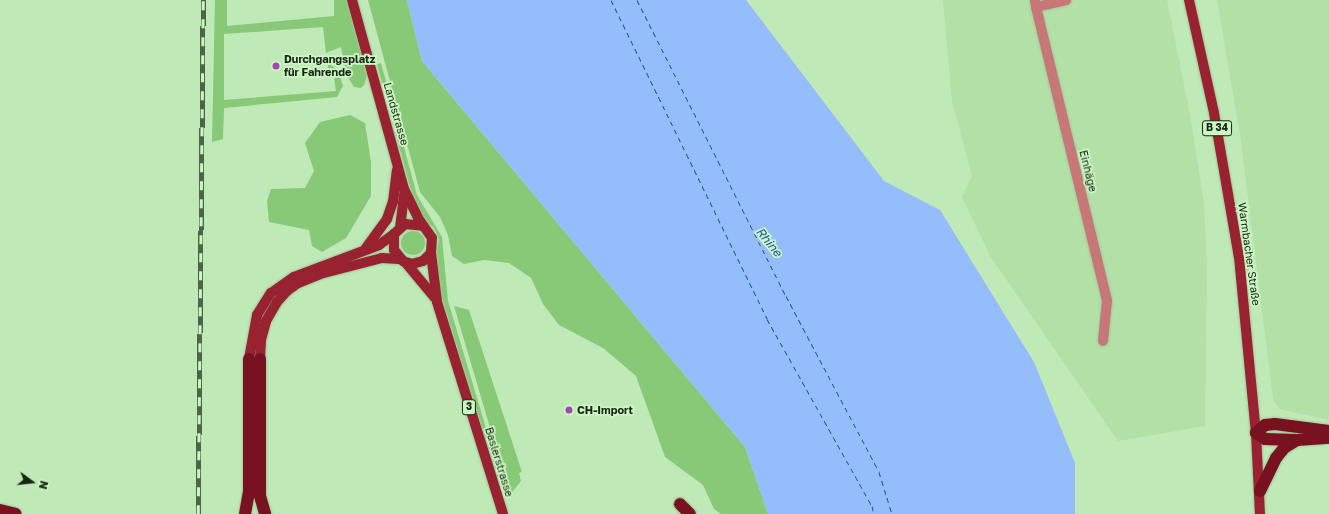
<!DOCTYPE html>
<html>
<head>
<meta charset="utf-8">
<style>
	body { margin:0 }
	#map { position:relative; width:1329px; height:514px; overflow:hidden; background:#bfe9b6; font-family:"Golos Text",sans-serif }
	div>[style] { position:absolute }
	.built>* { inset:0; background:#b2e0a7 }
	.green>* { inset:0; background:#88c978 }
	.round { border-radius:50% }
	.water>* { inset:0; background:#95bcfb }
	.ferry>* { height:1px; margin-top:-0.5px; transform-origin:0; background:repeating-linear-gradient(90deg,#1952ac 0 5px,transparent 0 9px) }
	.roads { filter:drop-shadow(0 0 1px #a1c699) drop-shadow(0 0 1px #a1c699) }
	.street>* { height:10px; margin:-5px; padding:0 5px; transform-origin:5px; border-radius:5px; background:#c87778 }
	.primary>* { height:10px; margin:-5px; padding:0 5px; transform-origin:5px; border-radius:5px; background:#982230 }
	.highway>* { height:12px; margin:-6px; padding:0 6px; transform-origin:6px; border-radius:6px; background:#781221 }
	.rail>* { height:4.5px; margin-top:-2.25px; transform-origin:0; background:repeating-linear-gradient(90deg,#ccf6c3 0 9px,#4c6447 0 18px); box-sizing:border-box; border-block:1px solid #4c6447 }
	.dots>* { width:11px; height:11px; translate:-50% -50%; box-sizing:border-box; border:2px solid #ccf6c3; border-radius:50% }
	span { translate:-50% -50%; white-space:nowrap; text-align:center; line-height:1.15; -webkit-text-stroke:3.5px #ccf6c3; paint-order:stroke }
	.shield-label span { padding:1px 3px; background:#ccf6c3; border:1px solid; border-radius:3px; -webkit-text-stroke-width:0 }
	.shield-label { font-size:10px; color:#172613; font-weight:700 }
	.poi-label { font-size:11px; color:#172613; font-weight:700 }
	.left { translate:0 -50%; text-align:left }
	.street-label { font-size:11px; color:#172613 }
	.water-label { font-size:12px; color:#1952ac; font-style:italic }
	.north { position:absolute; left:12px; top:462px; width:40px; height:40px; -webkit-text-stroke:3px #ccf6c3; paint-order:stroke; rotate:105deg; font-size:11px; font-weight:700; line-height:16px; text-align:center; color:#172613 }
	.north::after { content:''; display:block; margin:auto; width:14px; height:18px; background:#172613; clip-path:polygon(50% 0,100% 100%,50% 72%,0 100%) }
</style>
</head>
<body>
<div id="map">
	<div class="built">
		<div style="clip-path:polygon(943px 0,1167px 0,1190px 115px,1204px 204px,1207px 269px,1205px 426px,1118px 441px,990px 256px,962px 197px,972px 176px,952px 101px)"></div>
		<div style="clip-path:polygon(1217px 0,1329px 0,1329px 420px,1279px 409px,1273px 399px,1241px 141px)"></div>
	</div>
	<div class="green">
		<div style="clip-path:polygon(215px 0,227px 0,227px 26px,334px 16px,334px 0,347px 0,367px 76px,364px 85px,361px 88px,354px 87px,347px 76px,341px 47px,326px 53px,323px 27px,224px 34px,224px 100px,336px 91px,333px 71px,328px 68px,328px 63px,338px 70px,343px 86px,337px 97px,224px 108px,223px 139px,212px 142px)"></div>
		<div style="clip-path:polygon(368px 0,407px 0,422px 61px,745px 447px,768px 514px,721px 514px,714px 509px,703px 485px,665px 457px,636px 376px,603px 348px,559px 325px,543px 304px,531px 278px,509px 263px,484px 260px,464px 264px,452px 256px,448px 235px,440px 217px,420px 192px)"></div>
		<div style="clip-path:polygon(381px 63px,417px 195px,442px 237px,448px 301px,495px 458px,501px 483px,499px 484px,436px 279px,434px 261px,439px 240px,434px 228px,420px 216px,415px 206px,377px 64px)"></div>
		<div style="clip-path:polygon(350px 115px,365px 123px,371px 162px,371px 196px,346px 238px,322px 252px,312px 246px,309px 230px,269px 222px,267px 201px,271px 189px,305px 188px,314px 171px,305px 143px,320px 122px)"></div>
		<div class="round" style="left:401px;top:231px;width:24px;height:24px"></div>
		<div style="clip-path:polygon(454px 306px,469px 310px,522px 472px,519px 473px,521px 481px,510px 495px)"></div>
	</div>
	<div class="water">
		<div style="clip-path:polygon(407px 0,746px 0,884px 181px,940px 210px,1034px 362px,1075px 463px,1075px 514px,768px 514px,745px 447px,422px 61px)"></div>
	</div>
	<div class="ferry">
		<div style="left:611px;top:0;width:355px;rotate:63.9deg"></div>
		<div style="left:767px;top:319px;width:214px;rotate:60.7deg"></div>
		<div style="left:872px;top:506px;width:8px;rotate:76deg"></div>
		<div style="left:637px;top:0;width:331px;rotate:63.3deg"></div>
		<div style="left:786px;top:296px;width:199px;rotate:62.1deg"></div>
		<div style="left:879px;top:472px;width:44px;rotate:72.8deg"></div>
	</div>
	<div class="roads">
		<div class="street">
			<div style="left:1035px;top:0;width:7px;rotate:82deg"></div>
			<div style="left:1036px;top:7px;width:31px;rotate:-13deg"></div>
			<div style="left:1036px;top:7px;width:302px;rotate:76.4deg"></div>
			<div style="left:1107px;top:301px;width:40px;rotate:95.7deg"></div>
		</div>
		<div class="primary">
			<div style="left:352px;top:0;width:196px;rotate:74.6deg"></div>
			<div style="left:404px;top:189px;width:32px;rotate:64deg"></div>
			<div style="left:418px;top:218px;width:24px;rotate:55deg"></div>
			<div style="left:432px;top:238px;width:15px;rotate:94deg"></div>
			<div style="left:431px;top:253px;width:11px;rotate:135deg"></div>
			<div style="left:423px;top:261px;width:11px;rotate:165deg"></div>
			<div style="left:412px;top:264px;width:9px;rotate:-162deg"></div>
			<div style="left:403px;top:261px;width:14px;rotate:-129deg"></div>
			<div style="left:394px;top:250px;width:16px;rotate:-90deg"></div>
			<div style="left:394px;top:234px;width:15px;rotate:-42deg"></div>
			<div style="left:405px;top:224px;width:18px;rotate:6deg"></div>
			<div style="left:1189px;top:0;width:116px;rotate:77.5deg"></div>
			<div style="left:1214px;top:113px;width:146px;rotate:80.2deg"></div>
			<div style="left:1239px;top:257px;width:177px;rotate:84.5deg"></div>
			<div style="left:1256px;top:433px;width:81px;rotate:87.2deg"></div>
			<div style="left:400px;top:228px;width:35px;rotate:-83deg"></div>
			<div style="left:366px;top:248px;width:36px;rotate:-54deg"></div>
			<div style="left:387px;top:219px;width:18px;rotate:-71deg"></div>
			<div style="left:393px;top:202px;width:32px;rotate:-83deg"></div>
			<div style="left:431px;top:253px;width:49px;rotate:83deg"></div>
			<div style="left:437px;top:302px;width:222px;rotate:72.7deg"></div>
			<div style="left:406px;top:263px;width:45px;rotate:50.4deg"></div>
			<div style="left:249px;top:359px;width:45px;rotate:-79.7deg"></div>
			<div style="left:257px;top:315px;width:26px;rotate:-58deg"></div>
			<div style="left:271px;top:293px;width:28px;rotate:-35deg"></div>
			<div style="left:294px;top:277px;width:91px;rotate:-20.6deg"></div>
			<div style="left:379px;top:245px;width:19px;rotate:-36deg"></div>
			<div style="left:260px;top:359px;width:19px;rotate:-87deg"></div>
			<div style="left:261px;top:340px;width:20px;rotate:-75deg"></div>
			<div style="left:266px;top:321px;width:22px;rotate:-60deg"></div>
			<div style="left:277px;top:302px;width:15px;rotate:-48deg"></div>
			<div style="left:287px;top:291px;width:14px;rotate:-36deg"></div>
			<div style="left:298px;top:283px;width:24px;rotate:-22deg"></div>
			<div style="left:320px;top:274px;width:64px;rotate:-14.5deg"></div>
			<div style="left:382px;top:258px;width:17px;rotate:3deg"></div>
		</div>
		<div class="highway">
			<div style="left:260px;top:359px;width:137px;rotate:90deg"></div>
			<div style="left:260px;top:496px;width:19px;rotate:74deg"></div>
			<div style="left:1297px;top:440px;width:32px;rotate:-178deg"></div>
			<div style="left:1265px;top:439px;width:11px;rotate:-146deg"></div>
			<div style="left:1256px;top:433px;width:12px;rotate:-42deg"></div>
			<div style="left:1265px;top:425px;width:10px;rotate:-6deg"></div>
			<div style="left:1275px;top:424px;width:54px;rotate:7.4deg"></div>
			<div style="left:1260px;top:491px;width:37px;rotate:-64deg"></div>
			<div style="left:1276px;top:458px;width:13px;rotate:-51deg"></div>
			<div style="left:1284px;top:448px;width:15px;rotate:-32deg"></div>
			<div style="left:1297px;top:440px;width:32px;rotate:-4deg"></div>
			<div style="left:680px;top:504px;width:14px;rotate:45deg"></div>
			<div style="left:0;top:510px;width:16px;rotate:14deg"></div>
			<div style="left:245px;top:514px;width:22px;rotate:-80deg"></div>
			<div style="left:249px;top:492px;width:133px;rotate:-90deg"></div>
		</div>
	</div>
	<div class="rail">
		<div style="left:198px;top:514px;width:514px;rotate:-89.44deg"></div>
	</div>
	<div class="dots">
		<div style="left:276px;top:66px;background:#9f47b3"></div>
		<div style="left:569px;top:410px;background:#9f47b3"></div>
	</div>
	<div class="shield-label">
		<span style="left:1217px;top:128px">B 34</span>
		<span style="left:469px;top:407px">3</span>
	</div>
	<div class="poi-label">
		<span class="left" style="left:284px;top:66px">Durchgangsplatz<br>für Fahrende</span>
		<span class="left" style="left:577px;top:410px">CH-Import</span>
	</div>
	<div class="street-label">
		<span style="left:396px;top:114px;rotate:74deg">Landstrasse</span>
		<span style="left:1088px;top:171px;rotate:76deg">Einhäge</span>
		<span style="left:1249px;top:254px;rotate:82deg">Warmbacher Straße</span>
		<span style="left:499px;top:462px;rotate:73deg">Baslerstrasse</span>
	</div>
	<div class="water-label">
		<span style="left:769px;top:242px;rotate:51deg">Rhine</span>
	</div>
	<div class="north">N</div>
</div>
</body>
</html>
